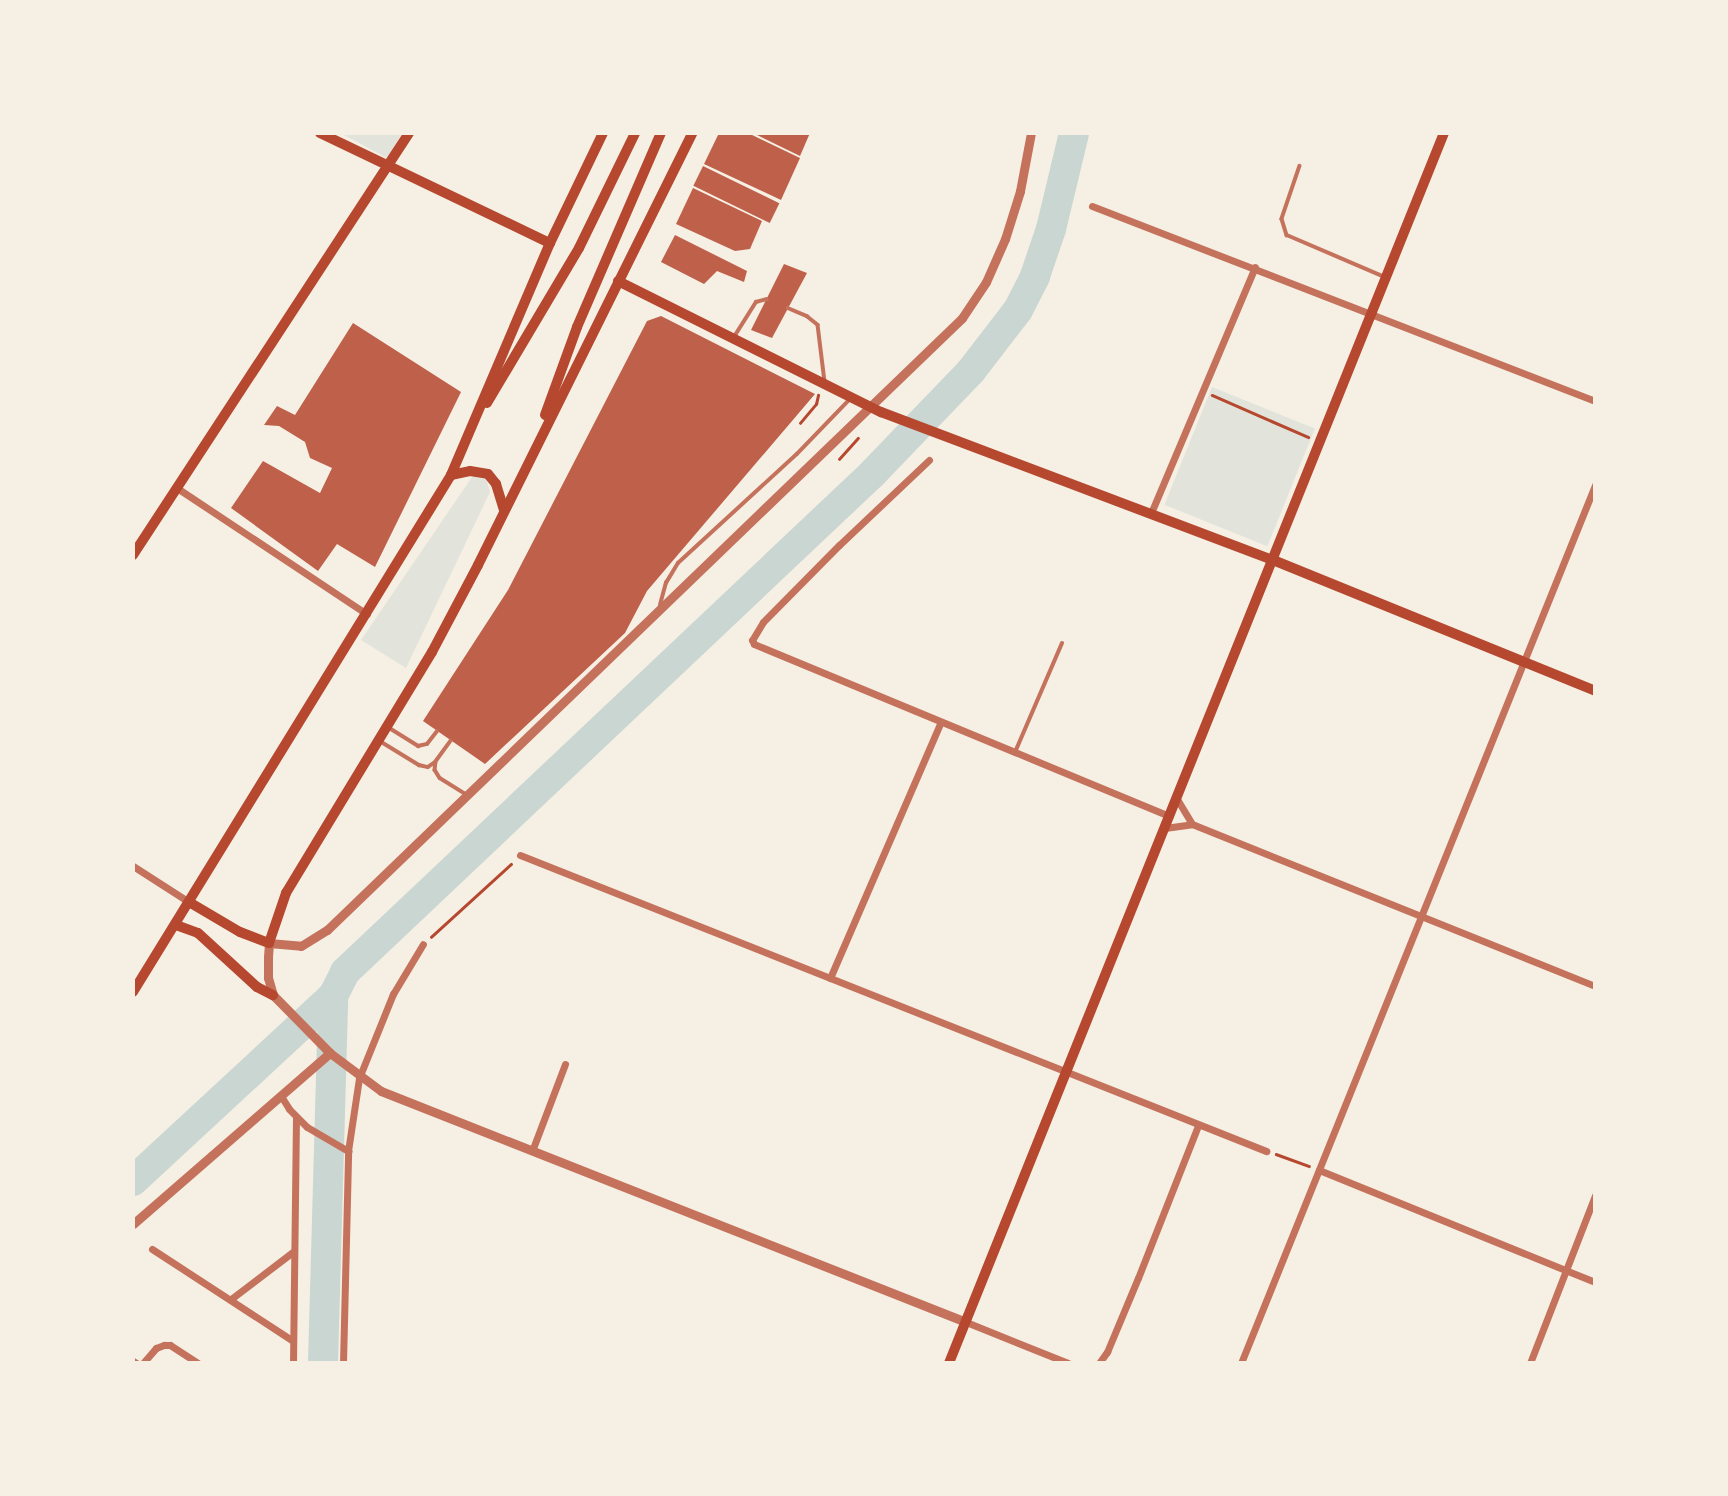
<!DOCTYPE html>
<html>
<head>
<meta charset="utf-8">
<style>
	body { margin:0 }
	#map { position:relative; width:1728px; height:1496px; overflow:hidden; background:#f6efe4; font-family:"Crimson Pro",serif }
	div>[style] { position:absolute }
	.green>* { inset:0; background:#e2e4dc; transform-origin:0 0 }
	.river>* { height:30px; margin:-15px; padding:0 15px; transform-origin:15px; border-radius:15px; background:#c9d6d2 }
	.building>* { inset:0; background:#bf614a; transform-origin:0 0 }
	.path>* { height:2.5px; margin:-1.25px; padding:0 1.25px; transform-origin:1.25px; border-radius:1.25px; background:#b5482f }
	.service>* { height:3.5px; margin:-1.75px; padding:0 1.75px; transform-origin:1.75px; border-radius:1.75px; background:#c5725c }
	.minor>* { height:7px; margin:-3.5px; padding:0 3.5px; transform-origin:3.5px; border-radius:3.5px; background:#c5725c }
	.tertiary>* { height:9px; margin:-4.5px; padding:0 4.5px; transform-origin:4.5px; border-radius:4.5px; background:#c5725c }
	.secondary>* { height:10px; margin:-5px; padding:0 5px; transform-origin:5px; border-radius:5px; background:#b5482f }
	.primary>* { height:10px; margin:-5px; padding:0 5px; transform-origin:5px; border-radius:5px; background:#b5482f }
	span { translate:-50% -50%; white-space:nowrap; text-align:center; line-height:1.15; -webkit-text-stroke:7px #f6efe4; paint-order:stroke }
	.frame { position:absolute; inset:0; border:135px solid #f6efe4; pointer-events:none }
</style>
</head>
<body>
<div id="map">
	<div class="green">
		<div style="clip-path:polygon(340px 133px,402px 133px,387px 158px)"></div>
		<div style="left:1212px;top:387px;width:111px;height:127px;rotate:22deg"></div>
		<div style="clip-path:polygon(472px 477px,486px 478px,490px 492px,406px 668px,361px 640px)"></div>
	</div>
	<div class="river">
		<div style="left:133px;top:1181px;width:272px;rotate:-42.8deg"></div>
		<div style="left:333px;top:996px;width:27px;rotate:-63deg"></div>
		<div style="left:345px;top:972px;width:725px;rotate:-43.38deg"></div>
		<div style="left:872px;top:474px;width:143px;rotate:-46.1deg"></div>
		<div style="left:971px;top:371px;width:77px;rotate:-52.4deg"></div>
		<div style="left:1018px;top:310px;width:38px;rotate:-63deg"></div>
		<div style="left:1035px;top:276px;width:50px;rotate:-71.2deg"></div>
		<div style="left:1051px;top:229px;width:99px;rotate:-76.5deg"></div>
		<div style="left:323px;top:1363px;width:367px;rotate:-88.4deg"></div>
	</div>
	<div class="building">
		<div style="clip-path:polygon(719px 133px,748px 133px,800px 158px,781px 200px,704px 164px)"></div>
		<div style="clip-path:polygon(753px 133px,810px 133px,800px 156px)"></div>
		<div style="left:703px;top:166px;width:85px;height:22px;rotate:26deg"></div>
		<div style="clip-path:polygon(693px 188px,762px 221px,750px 249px,735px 251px,676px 224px)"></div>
		<div style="clip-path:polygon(675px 235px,747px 271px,744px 282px,717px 271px,704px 284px,661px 262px)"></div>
		<div style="clip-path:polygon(784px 264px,807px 273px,772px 338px,751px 330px)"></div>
		<div style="clip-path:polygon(661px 316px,815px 394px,647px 591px,625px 633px,485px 764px,423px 721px,508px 590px,647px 321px)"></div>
		<div style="clip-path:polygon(353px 323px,461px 392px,375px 567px,337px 544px,318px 571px,231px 508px,263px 461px,320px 493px,332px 468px,310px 458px,305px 442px,279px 426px,264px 425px,277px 406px,295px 415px)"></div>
	</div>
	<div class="path">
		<div style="left:1212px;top:395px;width:105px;rotate:23.6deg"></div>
		<div style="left:800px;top:423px;width:25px;rotate:-50deg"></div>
		<div style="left:816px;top:404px;width:9px;rotate:-77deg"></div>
		<div style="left:839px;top:459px;width:28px;rotate:-48deg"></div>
		<div style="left:431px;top:937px;width:108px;rotate:-42.4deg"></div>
		<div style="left:1276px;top:1154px;width:35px;rotate:20deg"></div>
	</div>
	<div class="service">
		<div style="left:1300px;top:166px;width:56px;rotate:108.8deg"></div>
		<div style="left:1282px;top:219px;width:17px;rotate:73deg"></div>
		<div style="left:1287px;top:235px;width:107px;rotate:23.2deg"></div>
		<div style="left:788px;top:308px;width:21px;rotate:23deg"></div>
		<div style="left:807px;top:316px;width:14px;rotate:39deg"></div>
		<div style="left:818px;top:325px;width:57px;rotate:83deg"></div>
		<div style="left:734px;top:337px;width:41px;rotate:-57.8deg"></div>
		<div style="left:756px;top:302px;width:11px;rotate:-15deg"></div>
		<div style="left:660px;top:605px;width:23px;rotate:-75deg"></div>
		<div style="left:666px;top:583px;width:23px;rotate:-59deg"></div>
		<div style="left:678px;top:563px;width:161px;rotate:-42.5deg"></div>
		<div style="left:797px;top:454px;width:75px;rotate:-46.1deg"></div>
		<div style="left:388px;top:727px;width:36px;rotate:32deg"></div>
		<div style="left:418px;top:746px;width:9px;rotate:-13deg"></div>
		<div style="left:427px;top:744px;width:16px;rotate:-52deg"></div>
		<div style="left:380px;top:741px;width:46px;rotate:31.6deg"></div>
		<div style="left:419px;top:765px;width:9px;rotate:13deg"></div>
		<div style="left:428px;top:767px;width:7px;rotate:-34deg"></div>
		<div style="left:451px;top:741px;width:26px;rotate:126deg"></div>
		<div style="left:436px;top:762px;width:8px;rotate:97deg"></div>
		<div style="left:435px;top:770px;width:9px;rotate:58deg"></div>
		<div style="left:440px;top:778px;width:31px;rotate:32deg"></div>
		<div style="left:1016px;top:750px;width:116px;rotate:-66.7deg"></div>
	</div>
	<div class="minor">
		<div style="left:1092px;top:206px;width:539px;rotate:21.19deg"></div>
		<div style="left:929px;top:460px;width:124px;rotate:136.6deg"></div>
		<div style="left:839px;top:545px;width:108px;rotate:134.6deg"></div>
		<div style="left:763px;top:622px;width:21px;rotate:121deg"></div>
		<div style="left:752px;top:640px;width:4px;rotate:63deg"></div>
		<div style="left:754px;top:644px;width:450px;rotate:22.5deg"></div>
		<div style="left:177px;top:488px;width:228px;rotate:33.6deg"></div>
		<div style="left:1151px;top:513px;width:267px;rotate:-67.1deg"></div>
		<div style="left:1177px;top:799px;width:29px;rotate:59deg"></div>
		<div style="left:1165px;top:828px;width:27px;rotate:-8deg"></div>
		<div style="left:1192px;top:824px;width:434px;rotate:21.9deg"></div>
		<div style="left:520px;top:855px;width:803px;rotate:21.64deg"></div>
		<div style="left:133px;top:866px;width:67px;rotate:32.7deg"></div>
		<div style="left:830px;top:978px;width:279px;rotate:-66.6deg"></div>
		<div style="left:281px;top:1096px;width:15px;rotate:58deg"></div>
		<div style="left:289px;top:1109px;width:25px;rotate:45deg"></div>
		<div style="left:307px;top:1127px;width:48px;rotate:30.3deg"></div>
		<div style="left:532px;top:1151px;width:93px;rotate:-69.2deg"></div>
		<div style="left:1319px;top:1170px;width:298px;rotate:22.1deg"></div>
		<div style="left:152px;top:1249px;width:168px;rotate:33.1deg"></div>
		<div style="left:231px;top:1299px;width:79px;rotate:-37.3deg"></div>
		<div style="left:966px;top:1322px;width:110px;rotate:21.9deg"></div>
		<div style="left:133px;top:1361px;width:4px;rotate:34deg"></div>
		<div style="left:143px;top:1363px;width:20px;rotate:-49deg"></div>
		<div style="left:156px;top:1348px;width:9px;rotate:-21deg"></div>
		<div style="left:164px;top:1345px;width:6px"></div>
		<div style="left:170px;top:1345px;width:33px;rotate:33deg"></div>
		<div style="left:293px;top:1363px;width:246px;rotate:-89.3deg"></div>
		<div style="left:343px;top:1363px;width:212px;rotate:-88.6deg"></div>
		<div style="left:348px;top:1151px;width:74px;rotate:-81.4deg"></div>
		<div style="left:359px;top:1078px;width:91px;rotate:-68deg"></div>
		<div style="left:393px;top:994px;width:58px;rotate:-59deg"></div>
		<div style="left:1099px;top:1363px;width:14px;rotate:-54deg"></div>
		<div style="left:1107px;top:1352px;width:80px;rotate:-67.3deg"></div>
		<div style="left:1138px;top:1278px;width:163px;rotate:-68.5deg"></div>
		<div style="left:1241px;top:1363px;width:947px;rotate:-68.04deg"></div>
		<div style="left:1530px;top:1363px;width:180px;rotate:-68.8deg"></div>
	</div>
	<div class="tertiary">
		<div style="left:133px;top:1224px;width:261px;rotate:-41deg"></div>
		<div style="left:966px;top:1322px;width:629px;rotate:-158.45deg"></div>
		<div style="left:381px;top:1091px;width:64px;rotate:-143.3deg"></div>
		<div style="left:330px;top:1053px;width:81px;rotate:-134.5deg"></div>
		<div style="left:273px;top:995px;width:18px;rotate:-106deg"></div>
		<div style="left:268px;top:978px;width:21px;rotate:-90deg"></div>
		<div style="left:268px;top:957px;width:14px;rotate:-86deg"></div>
		<div style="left:269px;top:943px;width:32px;rotate:5deg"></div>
		<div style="left:301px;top:946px;width:31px;rotate:-32deg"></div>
		<div style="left:327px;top:930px;width:882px;rotate:-43.94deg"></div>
		<div style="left:962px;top:318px;width:43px;rotate:-56.3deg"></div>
		<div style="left:986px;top:282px;width:47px;rotate:-66.2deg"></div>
		<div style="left:1005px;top:239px;width:50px;rotate:-72.6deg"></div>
		<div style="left:1020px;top:191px;width:59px;rotate:-79.3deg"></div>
	</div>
	<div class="secondary">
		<div style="left:1273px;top:560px;width:348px;rotate:22.1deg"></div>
	</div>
	<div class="primary">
		<div style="left:320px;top:133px;width:255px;rotate:25.6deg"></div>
		<div style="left:618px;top:281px;width:294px;rotate:26.5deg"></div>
		<div style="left:881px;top:412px;width:419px;rotate:20.7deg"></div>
		<div style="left:487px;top:403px;width:180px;rotate:-59.3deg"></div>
		<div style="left:579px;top:248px;width:128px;rotate:-64deg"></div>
		<div style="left:545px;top:415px;width:94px;rotate:-70deg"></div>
		<div style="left:577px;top:327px;width:211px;rotate:-66.6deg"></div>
		<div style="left:451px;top:475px;width:19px;rotate:-12deg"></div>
		<div style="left:470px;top:471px;width:18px;rotate:9deg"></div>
		<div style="left:488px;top:474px;width:13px;rotate:51deg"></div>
		<div style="left:496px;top:484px;width:27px;rotate:73deg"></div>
		<div style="left:133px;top:555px;width:504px;rotate:-56.81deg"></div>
		<div style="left:189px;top:902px;width:59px;rotate:30.5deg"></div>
		<div style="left:240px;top:932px;width:31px;rotate:21deg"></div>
		<div style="left:269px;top:943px;width:53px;rotate:-71.2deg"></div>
		<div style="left:286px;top:893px;width:282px;rotate:-58.8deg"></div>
		<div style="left:432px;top:652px;width:98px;rotate:-62.1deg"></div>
		<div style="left:478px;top:565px;width:482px;rotate:-63.6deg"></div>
		<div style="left:176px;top:925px;width:23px;rotate:20deg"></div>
		<div style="left:198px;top:933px;width:80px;rotate:42.5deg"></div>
		<div style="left:257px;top:987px;width:18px;rotate:27deg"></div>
		<div style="left:133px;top:992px;width:607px;rotate:-58.4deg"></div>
		<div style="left:451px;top:475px;width:252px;rotate:-66.9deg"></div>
		<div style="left:550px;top:243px;width:122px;rotate:-64.3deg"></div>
		<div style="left:949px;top:1363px;width:1326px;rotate:-68.08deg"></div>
	</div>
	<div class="frame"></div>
</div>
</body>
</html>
